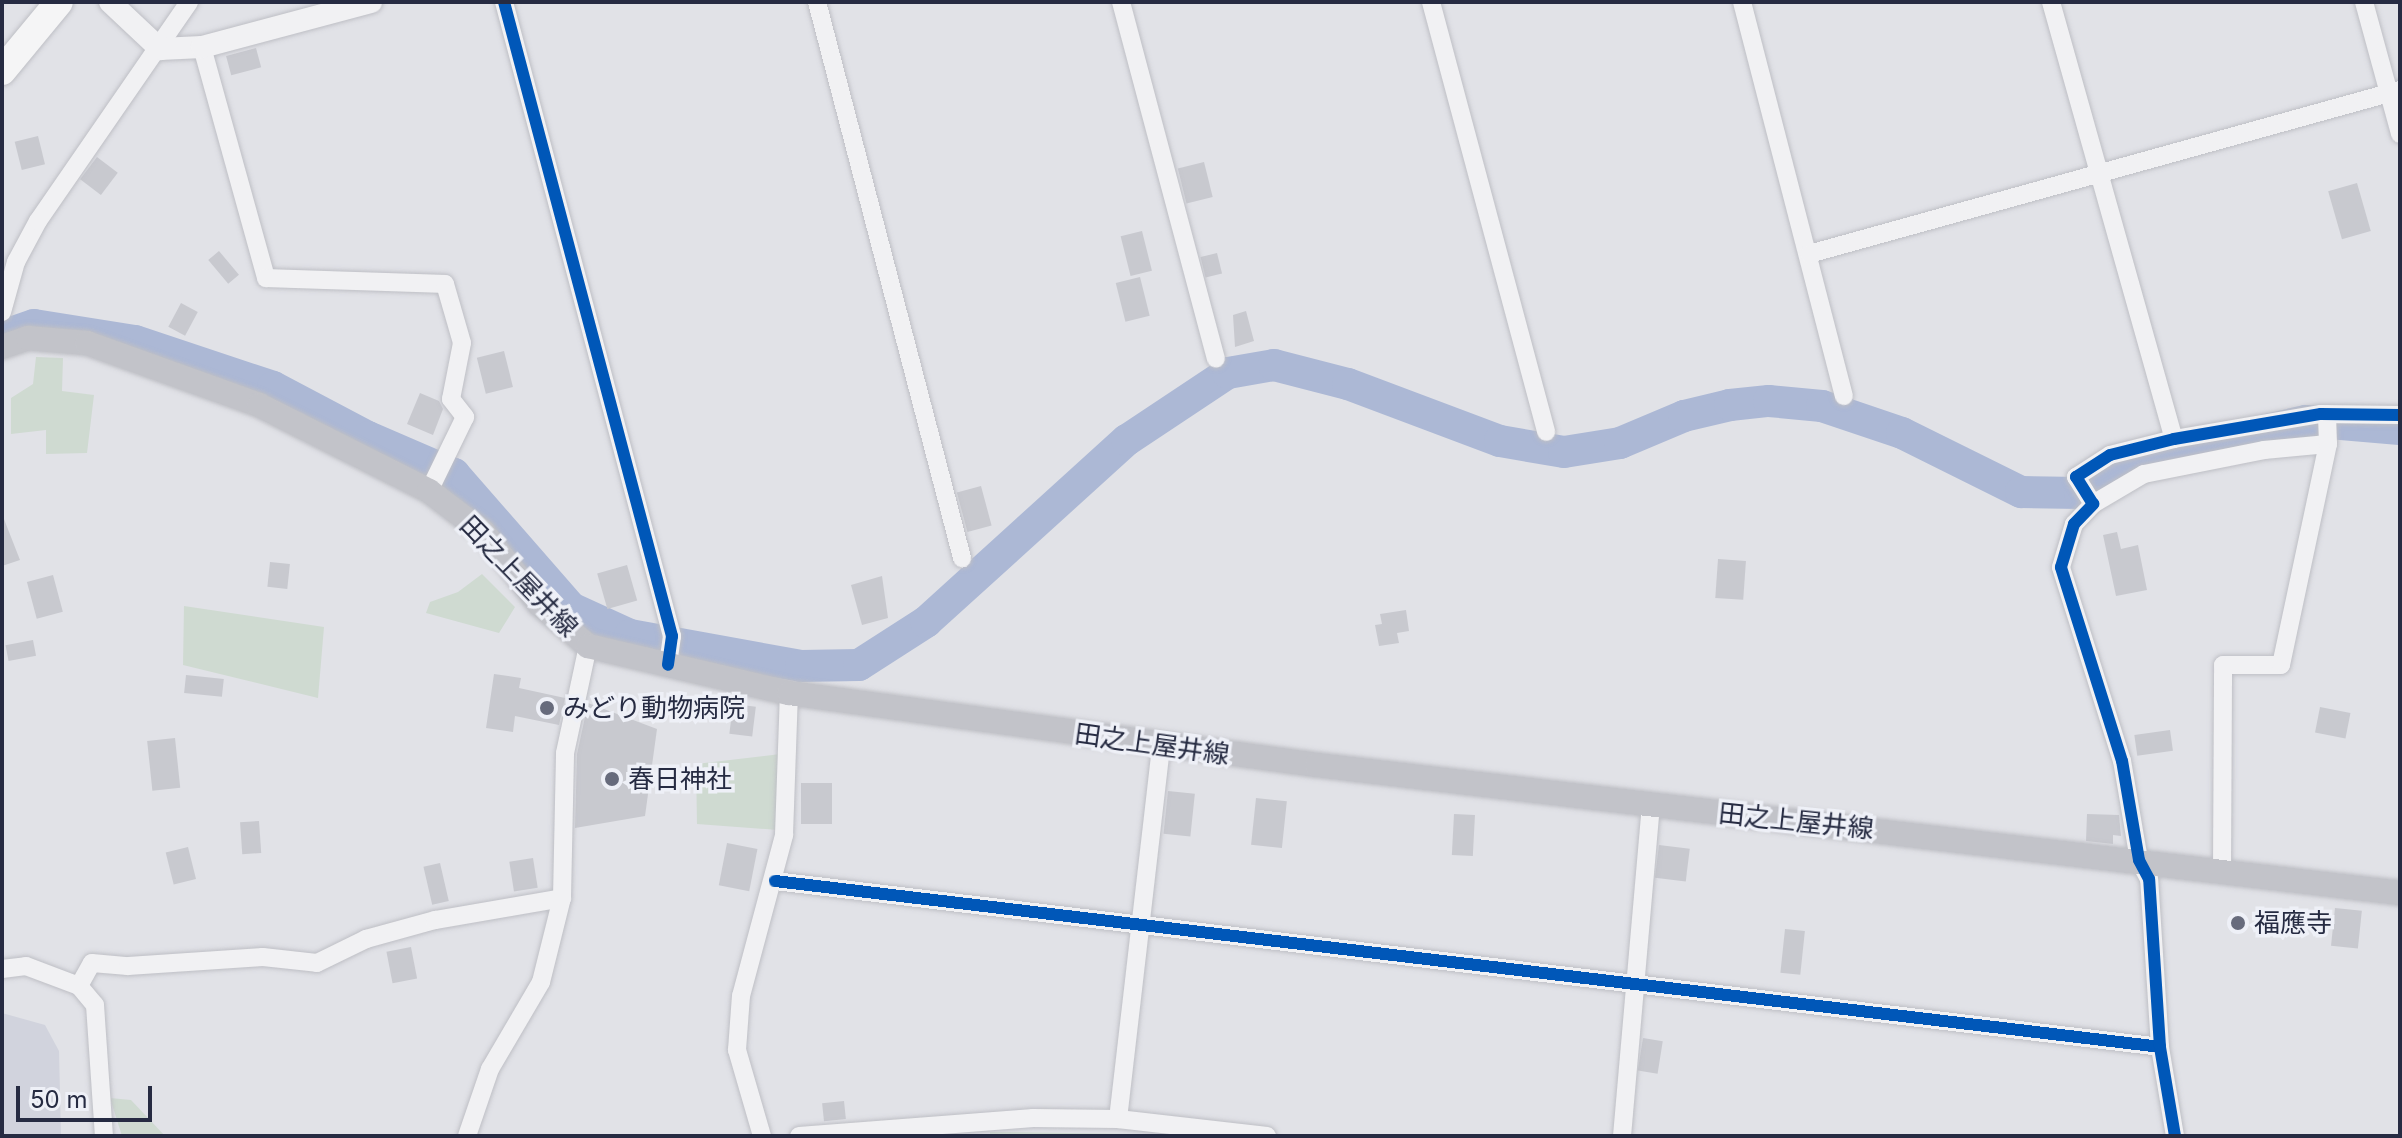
<!DOCTYPE html>
<html>
<head>
<meta charset="utf-8">
<style>
	body { margin:0 }
	#map { position:relative; width:2402px; height:1138px; overflow:hidden; background:#e1e2e7; font-family:Inter,"Noto Sans JP",sans-serif }
	div>[style] { position:absolute }
	.built>* { inset:0; background:#d1d3dd }
	.green>* { inset:0; background:#cfdad1 }
	.river>* { height:32px; margin:-16px; padding:0 16px; transform-origin:16px; border-radius:16px; background:#acb8d5 }
	.building>* { inset:0; background:#c8c9cf; transform-origin:0 0 }
	.roads { filter:drop-shadow(0 0 2px #bebfc5) drop-shadow(0 0 2px #bebfc5) }
	.minor>* { height:18px; margin:-9px; padding:0 9px; transform-origin:9px; border-radius:9px; background:#f1f1f3 }
	.tertiary>* { height:22px; margin:-11px; padding:0 11px; transform-origin:11px; border-radius:11px; background:#f1f1f3 }
	.secondary>* { height:24px; margin:-12px; padding:0 12px; transform-origin:12px; border-radius:12px; background:#c2c3c9 }
	.trunk>* { height:28px; margin:-14px; padding:0 14px; transform-origin:14px; border-radius:14px; background:#f5f5f6 }
	.cycleway>* { height:12px; margin:-6px; padding:0 6px; transform-origin:6px; border-radius:6px; background:#0057b8 }
	.dots>* { width:22px; height:22px; translate:-50% -50%; box-sizing:border-box; border:4px solid #eef0f7; border-radius:50% }
	span { translate:-50% -50%; white-space:nowrap; text-align:center; line-height:1.15; -webkit-text-stroke:7px #eef0f7; paint-order:stroke }
	.street-label { font-size:26px; color:#262b42 }
	.poi-label { font-size:26px; color:#262b42 }
	.left { translate:0 -50%; text-align:left }
	.frame { position:absolute; inset:0; border:4px solid #262b42; pointer-events:none }
	.scale { position:absolute; left:16px; top:1086px; width:136px; height:36px; box-sizing:border-box; border:4px solid #262b42; border-top:0; padding-left:10px; font-size:24px; line-height:28px; white-space:nowrap; color:#262b42; -webkit-text-stroke:6px #eef0f7; paint-order:stroke }
</style>
</head>
<body>
<div id="map">
	<div class="built">
		<div style="clip-path:polygon(2px 1013px,45px 1025px,59px 1051px,61px 1136px,2px 1136px)"></div>
	</div>
	<div class="green">
		<div style="clip-path:polygon(36px 357px,63px 358px,62px 391px,94px 395px,87px 453px,46px 454px,46px 430px,11px 434px,11px 398px,33px 384px)"></div>
		<div style="clip-path:polygon(482px 574px,515px 607px,499px 633px,426px 613px,430px 602px,458px 592px)"></div>
		<div style="clip-path:polygon(184px 606px,324px 627px,318px 698px,183px 665px)"></div>
		<div style="clip-path:polygon(781px 754px,779px 830px,697px 824px,696px 764px)"></div>
		<div style="clip-path:polygon(110px 1098px,131px 1100px,165px 1136px,122px 1136px)"></div>
		<div style="clip-path:polygon(990px 1132px,1142px 1134px,1142px 1136px,990px 1136px)"></div>
	</div>
	<div class="river">
		<div style="left:2px;top:336px;width:34px;rotate:-19deg"></div>
		<div style="left:34px;top:325px;width:102px;rotate:9deg"></div>
		<div style="left:135px;top:341px;width:145px;rotate:18.4deg"></div>
		<div style="left:273px;top:387px;width:107px;rotate:27.8deg"></div>
		<div style="left:368px;top:437px;width:94px;rotate:23.3deg"></div>
		<div style="left:454px;top:474px;width:178px;rotate:48.9deg"></div>
		<div style="left:571px;top:608px;width:65px;rotate:24.6deg"></div>
		<div style="left:630px;top:635px;width:174px;rotate:10.3deg"></div>
		<div style="left:801px;top:666px;width:58px;rotate:-1deg"></div>
		<div style="left:859px;top:665px;width:80px;rotate:-32.7deg"></div>
		<div style="left:926px;top:622px;width:271px;rotate:-42.2deg"></div>
		<div style="left:1127px;top:440px;width:121px;rotate:-33.6deg"></div>
		<div style="left:1228px;top:373px;width:47px;rotate:-9.9deg"></div>
		<div style="left:1274px;top:365px;width:76px;rotate:14.4deg"></div>
		<div style="left:1348px;top:384px;width:162px;rotate:20.6deg"></div>
		<div style="left:1500px;top:441px;width:65px;rotate:9.8deg"></div>
		<div style="left:1564px;top:452px;width:57px;rotate:-9.1deg"></div>
		<div style="left:1620px;top:443px;width:69px;rotate:-22.9deg"></div>
		<div style="left:1684px;top:416px;width:47px;rotate:-13.4deg"></div>
		<div style="left:1730px;top:405px;width:39px;rotate:-6deg"></div>
		<div style="left:1769px;top:401px;width:53px;rotate:5.4deg"></div>
		<div style="left:1822px;top:406px;width:84px;rotate:18.6deg"></div>
		<div style="left:1902px;top:433px;width:133px;rotate:26.4deg"></div>
		<div style="left:2021px;top:492px;width:59px;rotate:1deg"></div>
		<div style="left:2080px;top:493px;width:83px;rotate:-27.2deg"></div>
		<div style="left:2154px;top:455px;width:156px;rotate:-12.6deg"></div>
		<div style="left:2306px;top:421px;width:94px;rotate:4.9deg"></div>
	</div>
	<div class="building">
		<div style="left:256px;top:48px;width:20px;height:31px;rotate:75deg"></div>
		<div style="left:38px;top:136px;width:29px;height:24px;rotate:76deg"></div>
		<div style="left:97px;top:157px;width:26px;height:28px;rotate:37deg"></div>
		<div style="left:1204px;top:162px;width:36px;height:27px;rotate:76deg"></div>
		<div style="left:2357px;top:183px;width:50px;height:30px;rotate:74deg"></div>
		<div style="left:1142px;top:231px;width:41px;height:22px;rotate:76deg"></div>
		<div style="left:219px;top:251px;width:31px;height:14px;rotate:50deg"></div>
		<div style="left:1217px;top:253px;width:21px;height:17px;rotate:76deg"></div>
		<div style="left:1140px;top:277px;width:40px;height:25px;rotate:76deg"></div>
		<div style="left:181px;top:303px;width:19px;height:27px;rotate:28deg"></div>
		<div style="clip-path:polygon(1246px 311px,1254px 341px,1235px 347px,1233px 315px)"></div>
		<div style="left:504px;top:351px;width:37px;height:28px;rotate:76deg"></div>
		<div style="clip-path:polygon(420px 393px,439px 401px,443px 409px,433px 435px,407px 424px)"></div>
		<div style="left:981px;top:486px;width:41px;height:25px;rotate:75deg"></div>
		<div style="clip-path:polygon(2px 514px,20px 560px,2px 566px)"></div>
		<div style="clip-path:polygon(2117px 532px,2121px 549px,2138px 545px,2147px 590px,2116px 596px,2103px 535px)"></div>
		<div style="left:1718px;top:559px;width:28px;height:39px;rotate:4deg"></div>
		<div style="left:270px;top:562px;width:20px;height:25px;rotate:6deg"></div>
		<div style="left:627px;top:565px;width:37px;height:31px;rotate:74deg"></div>
		<div style="left:53px;top:575px;width:38px;height:27px;rotate:75deg"></div>
		<div style="clip-path:polygon(882px 576px,888px 618px,862px 625px,851px 585px)"></div>
		<div style="clip-path:polygon(1406px 610px,1409px 631px,1397px 633px,1399px 643px,1379px 646px,1375px 625px,1382px 624px,1380px 614px)"></div>
		<div style="left:33px;top:640px;width:16px;height:28px;rotate:79deg"></div>
		<div style="clip-path:polygon(494px 674px,521px 678px,519px 688px,565px 698px,559px 725px,515px 716px,513px 732px,486px 728px)"></div>
		<div style="left:186px;top:675px;width:38px;height:18px;rotate:6deg"></div>
		<div style="clip-path:polygon(588px 703px,657px 729px,645px 816px,575px 828px,577px 754px)"></div>
		<div style="left:733px;top:704px;width:23px;height:30px;rotate:7deg"></div>
		<div style="left:2320px;top:707px;width:31px;height:26px;rotate:11deg"></div>
		<div style="left:2170px;top:730px;width:21px;height:36px;rotate:82deg"></div>
		<div style="left:175px;top:738px;width:50px;height:28px;rotate:84deg"></div>
		<div style="left:801px;top:783px;width:31px;height:41px"></div>
		<div style="left:1168px;top:791px;width:27px;height:43px;rotate:6deg"></div>
		<div style="left:1256px;top:798px;width:31px;height:47px;rotate:6deg"></div>
		<div style="left:1454px;top:814px;width:21px;height:41px;rotate:3deg"></div>
		<div style="clip-path:polygon(2087px 814px,2119px 815px,2121px 836px,2113px 835px,2113px 844px,2086px 841px)"></div>
		<div style="left:259px;top:821px;width:32px;height:19px;rotate:86deg"></div>
		<div style="left:727px;top:843px;width:31px;height:43px;rotate:11deg"></div>
		<div style="left:1659px;top:845px;width:31px;height:33px;rotate:7deg"></div>
		<div style="left:188px;top:847px;width:33px;height:23px;rotate:76deg"></div>
		<div style="left:533px;top:858px;width:30px;height:24px;rotate:81deg"></div>
		<div style="left:440px;top:863px;width:39px;height:17px;rotate:77deg"></div>
		<div style="left:2335px;top:908px;width:27px;height:38px;rotate:6deg"></div>
		<div style="left:1785px;top:929px;width:20px;height:44px;rotate:6deg"></div>
		<div style="left:411px;top:947px;width:32px;height:25px;rotate:79deg"></div>
		<div style="left:1643px;top:1038px;width:20px;height:33px;rotate:9deg"></div>
		<div style="left:844px;top:1101px;width:18px;height:22px;rotate:84deg"></div>
	</div>
	<div class="roads">
		<div class="minor">
			<div style="left:504px;top:2px;width:656px;rotate:75.16deg"></div>
			<div style="left:672px;top:636px;width:29px;rotate:98deg"></div>
			<div style="left:817px;top:2px;width:575px;rotate:75.38deg"></div>
			<div style="left:1121px;top:2px;width:369px;rotate:75.1deg"></div>
			<div style="left:1431px;top:2px;width:445px;rotate:75deg"></div>
			<div style="left:1742px;top:2px;width:407px;rotate:75.5deg"></div>
			<div style="left:2051px;top:2px;width:454px;rotate:74.3deg"></div>
			<div style="left:2364px;top:2px;width:137px;rotate:74.7deg"></div>
			<div style="left:202px;top:47px;width:240px;rotate:74.5deg"></div>
			<div style="left:266px;top:278px;width:179px;rotate:1.9deg"></div>
			<div style="left:445px;top:284px;width:61px;rotate:73.9deg"></div>
			<div style="left:462px;top:343px;width:57px;rotate:101.1deg"></div>
			<div style="left:451px;top:399px;width:23px;rotate:52deg"></div>
			<div style="left:465px;top:417px;width:82px;rotate:115.9deg"></div>
			<div style="left:1809px;top:254px;width:613px;rotate:-15.51deg"></div>
			<div style="left:2px;top:312px;width:52px;rotate:-74.4deg"></div>
			<div style="left:16px;top:262px;width:47px;rotate:-61.8deg"></div>
			<div style="left:38px;top:221px;width:266px;rotate:-55.4deg"></div>
			<div style="left:2093px;top:504px;width:59px;rotate:-30.5deg"></div>
			<div style="left:2144px;top:474px;width:122px;rotate:-11.3deg"></div>
			<div style="left:2264px;top:450px;width:64px;rotate:-5.4deg"></div>
			<div style="left:2222px;top:871px;width:206px;rotate:-89.7deg"></div>
			<div style="left:2223px;top:665px;width:58px"></div>
			<div style="left:2281px;top:665px;width:226px;rotate:-78deg"></div>
			<div style="left:2328px;top:444px;width:30px;rotate:-92deg"></div>
			<div style="left:775px;top:881px;width:1395px;rotate:6.83deg"></div>
			<div style="left:2px;top:969px;width:24px;rotate:-7deg"></div>
			<div style="left:26px;top:966px;width:57px;rotate:20.7deg"></div>
			<div style="left:79px;top:986px;width:25px;rotate:50deg"></div>
			<div style="left:95px;top:1005px;width:131px;rotate:86.1deg"></div>
			<div style="left:79px;top:986px;width:26px;rotate:-61deg"></div>
			<div style="left:92px;top:963px;width:36px;rotate:5deg"></div>
			<div style="left:128px;top:966px;width:135px;rotate:-3.8deg"></div>
			<div style="left:263px;top:957px;width:54px;rotate:6.3deg"></div>
			<div style="left:317px;top:963px;width:55px;rotate:-26.1deg"></div>
			<div style="left:366px;top:939px;width:72px;rotate:-15.4deg"></div>
			<div style="left:435px;top:920px;width:129px;rotate:-9.8deg"></div>
			<div style="left:1118px;top:1119px;width:376px;rotate:-83.4deg"></div>
			<div style="left:467px;top:1136px;width:71px;rotate:-71.1deg"></div>
			<div style="left:490px;top:1069px;width:101px;rotate:-59.6deg"></div>
			<div style="left:541px;top:982px;width:87px;rotate:-76deg"></div>
			<div style="left:562px;top:898px;width:145px;rotate:-88.8deg"></div>
			<div style="left:565px;top:753px;width:109px;rotate:-77.9deg"></div>
			<div style="left:762px;top:1136px;width:90px;rotate:-106.2deg"></div>
			<div style="left:737px;top:1050px;width:54px;rotate:-85.8deg"></div>
			<div style="left:741px;top:996px;width:167px;rotate:-75deg"></div>
			<div style="left:784px;top:835px;width:142px;rotate:-88deg"></div>
			<div style="left:799px;top:1136px;width:235px;rotate:-4.4deg"></div>
			<div style="left:1033px;top:1118px;width:85px;rotate:0.7deg"></div>
			<div style="left:1118px;top:1119px;width:150px;rotate:6.5deg"></div>
			<div style="left:1622px;top:1136px;width:333px;rotate:-85deg"></div>
			<div style="left:2175px;top:1136px;width:90px;rotate:-99.6deg"></div>
			<div style="left:2160px;top:1047px;width:168px;rotate:-93.7deg"></div>
			<div style="left:2149px;top:879px;width:21px;rotate:-118deg"></div>
			<div style="left:2139px;top:860px;width:100px;rotate:-99.7deg"></div>
			<div style="left:2122px;top:761px;width:203px;rotate:-107.5deg"></div>
			<div style="left:2061px;top:567px;width:45px;rotate:-73.2deg"></div>
			<div style="left:2074px;top:524px;width:28px;rotate:-46deg"></div>
			<div style="left:2093px;top:504px;width:32px;rotate:-122deg"></div>
			<div style="left:2076px;top:477px;width:40px;rotate:-32.9deg"></div>
			<div style="left:2110px;top:455px;width:66px;rotate:-14deg"></div>
			<div style="left:2174px;top:439px;width:149px;rotate:-9.7deg"></div>
			<div style="left:2321px;top:414px;width:79px;rotate:0.7deg"></div>
		</div>
		<div class="tertiary">
			<div style="left:110px;top:2px;width:69px;rotate:43.2deg"></div>
			<div style="left:160px;top:49px;width:42px;rotate:-2.7deg"></div>
			<div style="left:202px;top:47px;width:175px;rotate:-14.9deg"></div>
		</div>
		<div class="secondary">
			<div style="left:2px;top:347px;width:28px;rotate:-19deg"></div>
			<div style="left:28px;top:338px;width:59px;rotate:4.8deg"></div>
			<div style="left:87px;top:343px;width:183px;rotate:19.8deg"></div>
			<div style="left:259px;top:405px;width:191px;rotate:26.8deg"></div>
			<div style="left:429px;top:491px;width:68px;rotate:37.2deg"></div>
			<div style="left:483px;top:532px;width:91px;rotate:52.1deg"></div>
			<div style="left:539px;top:604px;width:65px;rotate:40.6deg"></div>
			<div style="left:588px;top:646px;width:206px;rotate:13.2deg"></div>
			<div style="left:789px;top:693px;width:533px;rotate:7.77deg"></div>
			<div style="left:1317px;top:765px;width:1091px;rotate:6.74deg"></div>
		</div>
		<div class="trunk">
			<div style="left:2px;top:71px;width:89px;rotate:-50.4deg"></div>
		</div>
	</div>
	<div class="cycleway">
		<div style="left:504px;top:2px;width:656px;rotate:75.16deg"></div>
		<div style="left:672px;top:636px;width:29px;rotate:98deg"></div>
		<div style="left:775px;top:881px;width:1395px;rotate:6.83deg"></div>
		<div style="left:2175px;top:1136px;width:90px;rotate:-99.6deg"></div>
		<div style="left:2160px;top:1047px;width:168px;rotate:-93.7deg"></div>
		<div style="left:2149px;top:879px;width:21px;rotate:-118deg"></div>
		<div style="left:2139px;top:860px;width:100px;rotate:-99.7deg"></div>
		<div style="left:2122px;top:761px;width:203px;rotate:-107.5deg"></div>
		<div style="left:2061px;top:567px;width:45px;rotate:-73.2deg"></div>
		<div style="left:2074px;top:524px;width:28px;rotate:-46deg"></div>
		<div style="left:2093px;top:504px;width:32px;rotate:-122deg"></div>
		<div style="left:2076px;top:477px;width:40px;rotate:-32.9deg"></div>
		<div style="left:2110px;top:455px;width:66px;rotate:-14deg"></div>
		<div style="left:2174px;top:439px;width:149px;rotate:-9.7deg"></div>
		<div style="left:2321px;top:414px;width:79px;rotate:0.7deg"></div>
	</div>
	<div class="dots">
		<div style="left:547px;top:708px;background:#676b7c"></div>
		<div style="left:612px;top:779px;background:#676b7c"></div>
		<div style="left:2238px;top:923px;background:#676b7c"></div>
	</div>
	<div class="street-label">
		<span style="left:519px;top:576px;rotate:46deg">田之上屋井線</span>
		<span style="left:1152px;top:744px;rotate:8deg">田之上屋井線</span>
		<span style="left:1796px;top:821px;rotate:6deg">田之上屋井線</span>
	</div>
	<div class="poi-label">
		<span class="left" style="left:563px;top:708px">みどり動物病院</span>
		<span class="left" style="left:628px;top:779px">春日神社</span>
		<span class="left" style="left:2254px;top:923px">福應寺</span>
	</div>
	<div class="frame"></div>
	<div class="scale">50 m</div>
</div>
</body>
</html>
